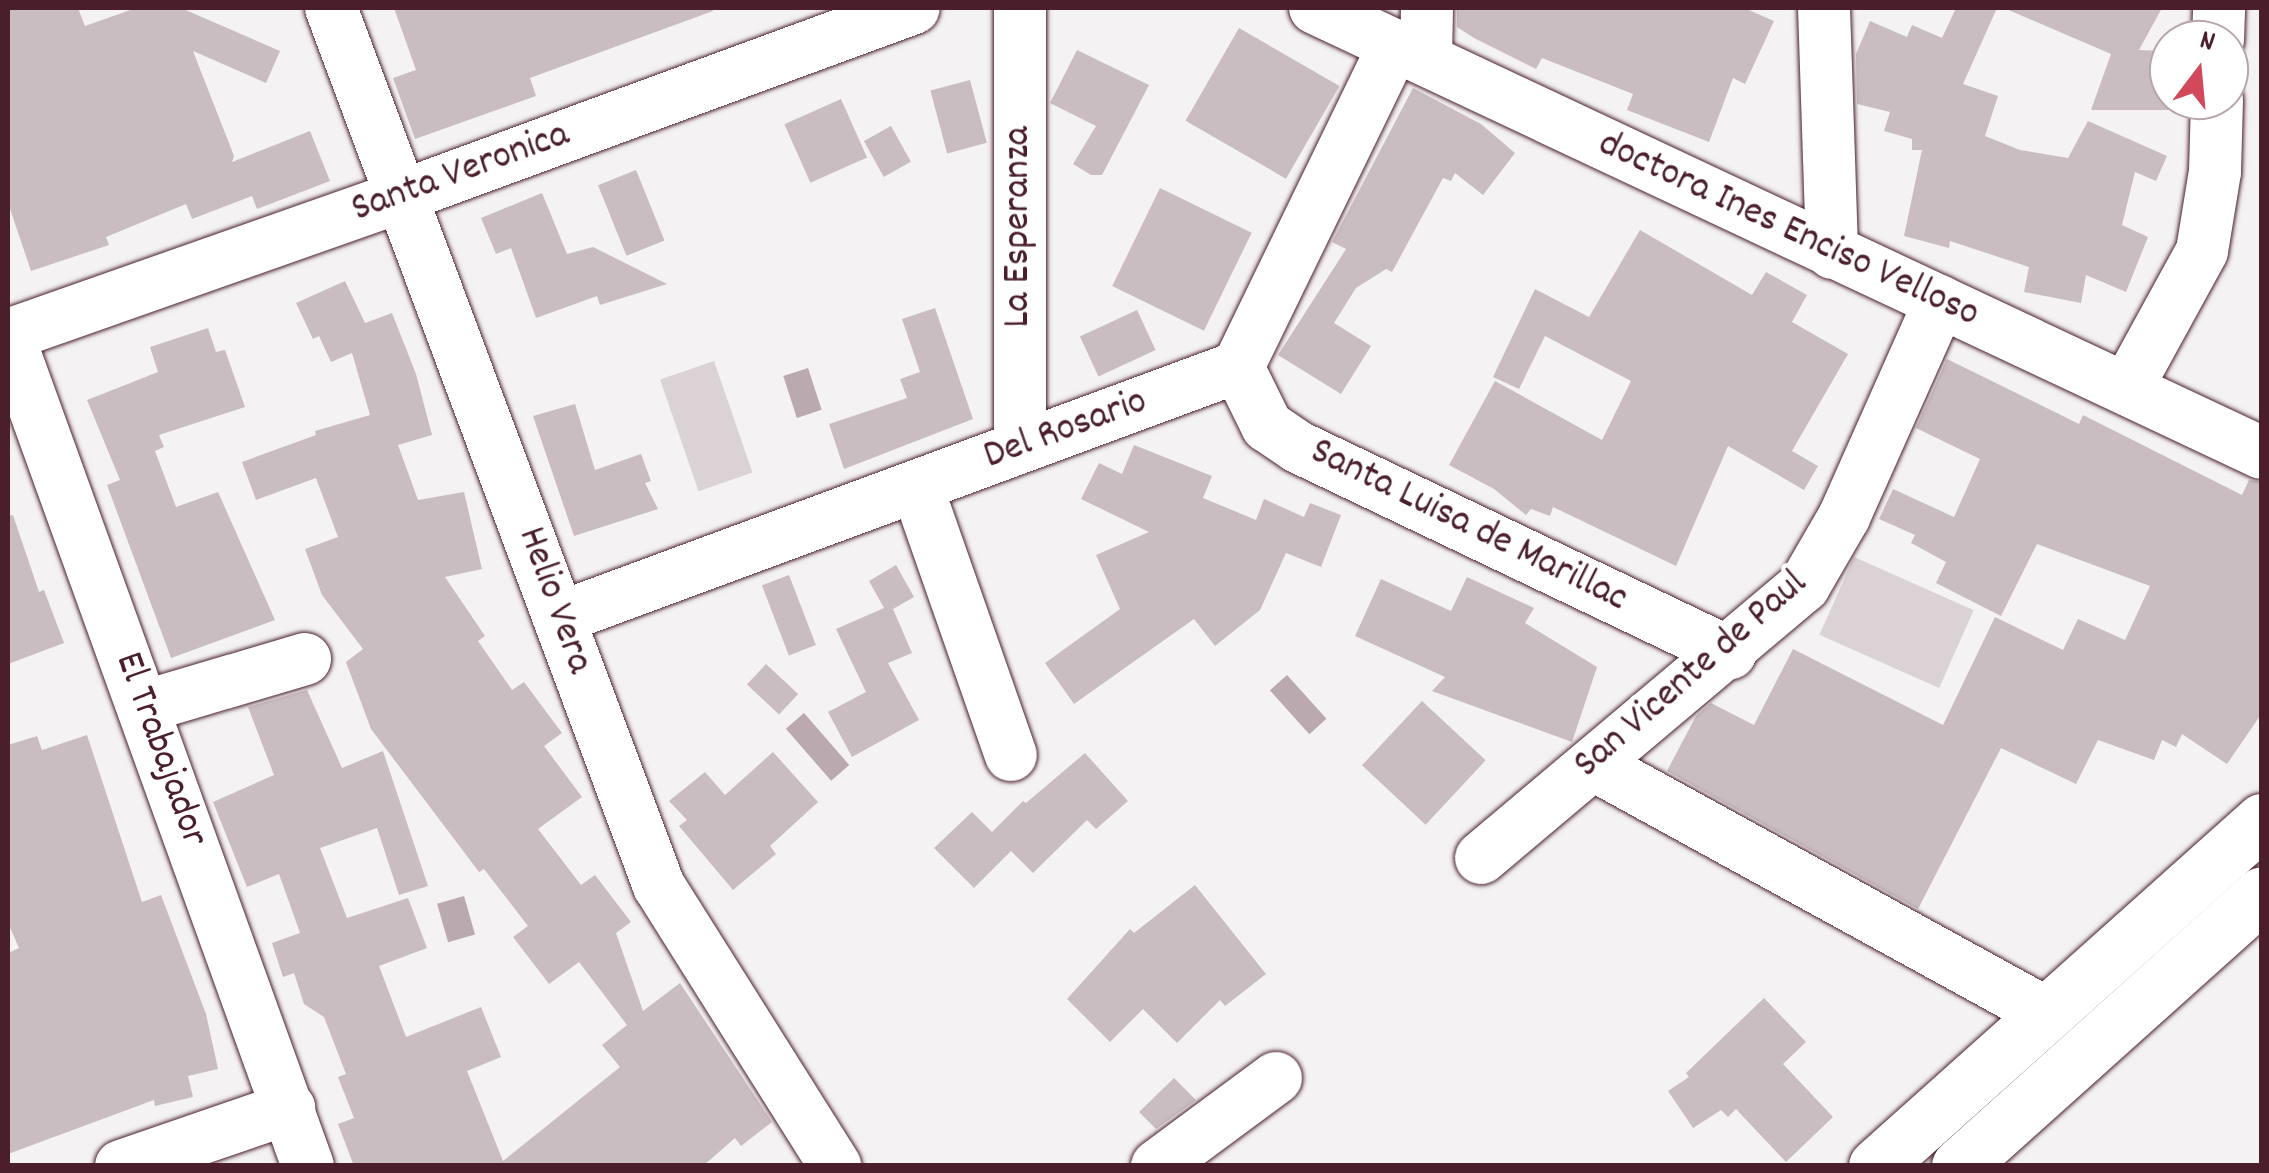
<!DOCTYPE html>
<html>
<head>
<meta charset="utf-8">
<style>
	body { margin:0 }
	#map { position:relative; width:2269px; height:1173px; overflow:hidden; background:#f4f2f2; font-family:Dekko,sans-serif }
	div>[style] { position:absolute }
	.green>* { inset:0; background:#dbd2d5; transform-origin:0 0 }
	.water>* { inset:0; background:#baa9ae; transform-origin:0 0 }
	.building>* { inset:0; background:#cabdc1; transform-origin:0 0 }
	.roads { filter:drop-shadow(0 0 2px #4a1f2b) drop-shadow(0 0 2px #4a1f2b) }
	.minor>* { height:52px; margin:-26px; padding:0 26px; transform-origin:26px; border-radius:26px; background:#fff }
	.major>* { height:55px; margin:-27.5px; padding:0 27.5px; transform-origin:27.5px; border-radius:27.5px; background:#fff }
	span { translate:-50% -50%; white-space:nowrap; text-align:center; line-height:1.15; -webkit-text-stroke:9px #fff; paint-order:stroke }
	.street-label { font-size:40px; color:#4a1f2b }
	.frame { position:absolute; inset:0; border:10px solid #4a1f2b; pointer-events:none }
	.north { position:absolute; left:2149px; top:20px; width:100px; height:100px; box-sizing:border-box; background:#fff; border:2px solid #b7a5aa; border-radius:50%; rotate:16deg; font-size:28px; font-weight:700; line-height:40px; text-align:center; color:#4a1f2b }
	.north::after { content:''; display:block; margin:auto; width:35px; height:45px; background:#d1495b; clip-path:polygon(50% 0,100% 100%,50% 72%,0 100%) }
</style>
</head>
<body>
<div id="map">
	<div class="green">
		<div style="left:714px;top:361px;width:118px;height:57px;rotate:71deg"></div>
		<div style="left:1854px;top:557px;width:131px;height:85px;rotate:24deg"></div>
	</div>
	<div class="water">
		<div style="left:808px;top:368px;width:44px;height:26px;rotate:72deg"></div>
		<div style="left:1287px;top:675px;width:59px;height:23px;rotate:48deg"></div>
		<div style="left:804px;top:713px;width:69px;height:24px;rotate:49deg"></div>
		<div style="left:464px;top:896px;width:40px;height:28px;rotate:74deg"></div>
	</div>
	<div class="building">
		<div style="clip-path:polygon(8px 8px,78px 8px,85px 26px,136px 8px,181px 8px,280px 51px,266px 83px,193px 51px,234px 156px,232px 162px,310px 131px,330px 181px,257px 209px,252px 196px,192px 219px,186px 204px,106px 237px,109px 245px,31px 271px,8px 203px)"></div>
		<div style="clip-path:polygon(394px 8px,712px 8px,713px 11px,530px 78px,536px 96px,415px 139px,393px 78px,416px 70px)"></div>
		<div style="clip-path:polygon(1457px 8px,1744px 8px,1774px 21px,1745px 84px,1733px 78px,1709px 142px,1627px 110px,1633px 94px,1542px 58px,1536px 69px,1474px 38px,1457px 27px)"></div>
		<div style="clip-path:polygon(1956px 8px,1997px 8px,1963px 84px,1998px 96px,1985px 136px,2020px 150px,2068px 158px,2088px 121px,2167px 156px,2156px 181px,2135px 172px,2122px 225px,2148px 237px,2126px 292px,2086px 275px,2081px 303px,2024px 292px,2029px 267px,1950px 241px,1949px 248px,1904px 236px,1922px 150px,1912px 150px,1912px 139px,1884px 131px,1890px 112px,1857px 104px,1856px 54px,1870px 21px,1907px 37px,1912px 25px,1942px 38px)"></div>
		<div style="clip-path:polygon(2004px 8px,2162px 8px,2139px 50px,2169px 51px,2169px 110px,2091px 110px,2111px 54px)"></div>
		<div style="left:1239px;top:28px;width:116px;height:107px;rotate:30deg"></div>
		<div style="clip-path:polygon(1077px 50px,1149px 85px,1102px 175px,1091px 175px,1073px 164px,1096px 126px,1050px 103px)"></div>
		<div style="left:970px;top:80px;width:65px;height:41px;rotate:75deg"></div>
		<div style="clip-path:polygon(1413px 88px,1481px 124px,1515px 153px,1483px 195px,1455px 173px,1451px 181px,1443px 178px,1392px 272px,1386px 269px,1356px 288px,1334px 323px,1371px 346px,1341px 394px,1278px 355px,1346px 249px,1332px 242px)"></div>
		<div style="left:841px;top:99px;width:64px;height:62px;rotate:66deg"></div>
		<div style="left:891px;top:126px;width:41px;height:31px;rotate:61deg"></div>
		<div style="left:636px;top:170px;width:76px;height:41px;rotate:68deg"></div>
		<div style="left:1160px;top:188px;width:102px;height:109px;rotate:26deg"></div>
		<div style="clip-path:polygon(542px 193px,567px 254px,593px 247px,667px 284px,600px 305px,597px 296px,536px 318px,511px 248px,496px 254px,481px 218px)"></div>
		<div style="clip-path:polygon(1640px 230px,1752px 295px,1766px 272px,1807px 295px,1792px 322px,1848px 354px,1792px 451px,1818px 466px,1804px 490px,1728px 446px,1676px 566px,1553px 507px,1550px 516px,1531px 509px,1526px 515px,1494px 489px,1449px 465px,1495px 381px,1602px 440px,1631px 381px,1545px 336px,1519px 389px,1493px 377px,1535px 289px,1589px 317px)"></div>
		<div style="clip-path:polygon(345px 281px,365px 323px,392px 313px,416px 374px,432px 435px,398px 445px,418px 500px,464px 492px,482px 569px,445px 577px,485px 636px,478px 641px,512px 690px,524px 682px,562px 733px,544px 746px,582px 797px,538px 829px,581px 885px,595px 875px,631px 922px,616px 933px,643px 1011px,680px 983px,772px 1122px,741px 1146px,735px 1138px,703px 1166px,354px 1166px,338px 1124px,354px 1118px,338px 1077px,346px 1074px,324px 1017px,304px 1004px,294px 973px,283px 977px,272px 943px,300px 933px,279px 874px,247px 887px,213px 802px,274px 775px,248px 707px,307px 690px,342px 768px,383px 751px,428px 886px,399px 895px,377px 828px,320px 848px,347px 918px,408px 898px,427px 948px,379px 966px,406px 1037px,481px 1007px,501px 1057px,467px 1071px,503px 1161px,620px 1067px,602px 1045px,627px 1025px,579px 962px,549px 984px,513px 937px,528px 926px,484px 869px,479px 872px,371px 729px,346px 662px,363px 649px,322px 595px,305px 549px,338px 537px,316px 478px,256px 500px,242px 462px,316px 435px,315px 431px,370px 415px,352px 353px,331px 362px,319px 336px,313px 339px,296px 303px)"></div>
		<div style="clip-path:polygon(935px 308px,973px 419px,844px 469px,829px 424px,907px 398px,900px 379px,920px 372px,902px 319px)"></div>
		<div style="left:1137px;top:310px;width:44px;height:63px;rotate:65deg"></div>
		<div style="clip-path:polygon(208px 328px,216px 352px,225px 350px,245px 407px,159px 435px,164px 447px,155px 451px,176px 507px,218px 492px,275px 620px,171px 658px,107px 485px,120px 480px,87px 400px,158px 372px,150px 347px)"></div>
		<div style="clip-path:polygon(1947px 359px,2079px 424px,2083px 415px,2242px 495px,2249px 480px,2262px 482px,2262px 713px,2227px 764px,2182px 734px,2176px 747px,2162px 740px,2154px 760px,2098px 740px,2076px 784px,2001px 748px,1918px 909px,1667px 771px,1696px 716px,1711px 703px,1754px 725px,1793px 649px,1943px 725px,1995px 617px,2063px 650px,2078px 619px,2125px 640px,2150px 586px,2037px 544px,2001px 616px,1936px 583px,1946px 562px,1911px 543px,1915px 535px,1879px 519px,1893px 489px,1954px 517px,1980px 459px,1916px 428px)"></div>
		<div style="clip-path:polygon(575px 404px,595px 470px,641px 454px,651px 481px,645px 483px,658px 509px,574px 536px,533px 416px)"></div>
		<div style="clip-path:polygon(1134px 445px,1212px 476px,1203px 498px,1256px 520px,1264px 499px,1304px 517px,1310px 503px,1341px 515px,1321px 567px,1286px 553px,1260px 610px,1215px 646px,1194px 619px,1074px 704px,1045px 663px,1120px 609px,1096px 555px,1149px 532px,1081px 499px,1099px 463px,1122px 474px)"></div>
		<div style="clip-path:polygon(13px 515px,39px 592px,44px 590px,64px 643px,8px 664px,8px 516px)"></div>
		<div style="clip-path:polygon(896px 565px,914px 597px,893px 609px,912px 653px,888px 663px,919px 720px,852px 757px,828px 712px,866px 692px,836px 629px,884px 608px,869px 581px)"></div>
		<div style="left:789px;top:575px;width:75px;height:29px;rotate:69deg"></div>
		<div style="clip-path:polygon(1467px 577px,1534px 608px,1525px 623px,1597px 667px,1572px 742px,1432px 691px,1445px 677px,1355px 636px,1381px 579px,1451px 611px)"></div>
		<div style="left:766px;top:664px;width:44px;height:28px;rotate:43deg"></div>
		<div style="left:1422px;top:701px;width:87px;height:88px;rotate:43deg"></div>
		<div style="clip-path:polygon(87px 735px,142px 902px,161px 895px,206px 1014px,218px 1069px,188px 1076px,193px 1097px,155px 1106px,154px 1100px,8px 1154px,8px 953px,19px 948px,8px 923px,8px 745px,37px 736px,42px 750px)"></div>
		<div style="clip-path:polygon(773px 752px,818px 802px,770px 846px,776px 854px,733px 890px,679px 826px,687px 820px,669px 801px,705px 772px,725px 795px)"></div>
		<div style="clip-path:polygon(1085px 753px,1128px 801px,1096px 829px,1087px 820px,1033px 873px,1011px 851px,974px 888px,934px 848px,972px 812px,992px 832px,1023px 801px,1026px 803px)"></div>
		<div style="clip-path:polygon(1195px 885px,1266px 974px,1225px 1006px,1220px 1000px,1177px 1043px,1143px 1009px,1110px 1042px,1067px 999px,1130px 929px,1134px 933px)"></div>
		<div style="clip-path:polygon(1764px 998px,1806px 1042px,1783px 1064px,1833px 1117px,1786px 1162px,1736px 1109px,1728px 1117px,1721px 1110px,1693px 1128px,1668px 1091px,1689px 1077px,1686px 1073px)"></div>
		<div style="clip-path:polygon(1174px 1078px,1196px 1100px,1156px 1129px,1139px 1112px)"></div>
	</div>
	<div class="roads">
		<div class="minor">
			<div style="left:331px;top:8px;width:937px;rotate:69.52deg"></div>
			<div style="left:659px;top:886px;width:331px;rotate:57.8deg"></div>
			<div style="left:1315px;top:8px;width:1046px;rotate:25.17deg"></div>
			<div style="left:1824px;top:8px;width:245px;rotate:88.1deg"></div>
			<div style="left:2218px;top:40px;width:32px;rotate:-88deg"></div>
			<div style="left:1426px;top:60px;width:52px;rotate:-88.9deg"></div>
			<div style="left:8px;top:335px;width:418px;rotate:-19.4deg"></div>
			<div style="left:402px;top:196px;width:545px;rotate:-20.16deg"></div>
			<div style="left:8px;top:335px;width:883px;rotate:70.15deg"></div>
			<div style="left:1238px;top:367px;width:66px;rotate:63.8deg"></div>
			<div style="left:1267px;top:426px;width:37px;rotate:34deg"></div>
			<div style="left:1298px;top:447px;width:479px;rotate:25.5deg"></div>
			<div style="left:2127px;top:388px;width:156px;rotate:-61.3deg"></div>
			<div style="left:2202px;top:251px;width:80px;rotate:-80.7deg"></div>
			<div style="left:2215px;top:172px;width:72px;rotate:-88.4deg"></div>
			<div style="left:1020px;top:447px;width:439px;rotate:-90deg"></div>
			<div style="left:917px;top:487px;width:284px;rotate:70.7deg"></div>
			<div style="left:559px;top:618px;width:724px;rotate:-20.29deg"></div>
			<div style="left:1238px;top:367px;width:357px;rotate:-64.1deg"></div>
			<div style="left:143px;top:707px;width:169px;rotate:-16.5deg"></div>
			<div style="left:1594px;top:765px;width:516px;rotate:28.75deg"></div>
			<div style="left:1481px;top:858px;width:422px;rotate:-40.1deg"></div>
			<div style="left:1804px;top:586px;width:80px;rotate:-59.9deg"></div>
			<div style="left:1844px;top:517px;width:236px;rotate:-66deg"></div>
			<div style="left:121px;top:1166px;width:178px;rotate:-19deg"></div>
			<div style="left:1157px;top:1166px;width:148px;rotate:-36.5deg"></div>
		</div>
		<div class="major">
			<div style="left:1876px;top:1166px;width:518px;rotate:-41.79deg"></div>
			<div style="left:1959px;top:1166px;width:407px;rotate:-41.9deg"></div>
		</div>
	</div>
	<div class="street-label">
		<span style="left:461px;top:174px;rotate:-20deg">Santa Veronica</span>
		<span style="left:1020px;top:227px;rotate:-90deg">La Esperanza</span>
		<span style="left:1788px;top:231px;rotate:25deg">doctora Ines Enciso Velloso</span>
		<span style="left:1066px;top:431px;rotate:-20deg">Del Rosario</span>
		<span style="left:1468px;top:527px;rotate:26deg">Santa Luisa de Marillac</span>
		<span style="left:553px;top:601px;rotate:70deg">Helio Vera</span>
		<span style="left:1692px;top:676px;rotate:-41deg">San Vicente de Paul</span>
		<span style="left:159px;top:750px;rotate:70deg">El Trabajador</span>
	</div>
	<div class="frame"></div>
	<div class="north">N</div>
</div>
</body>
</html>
